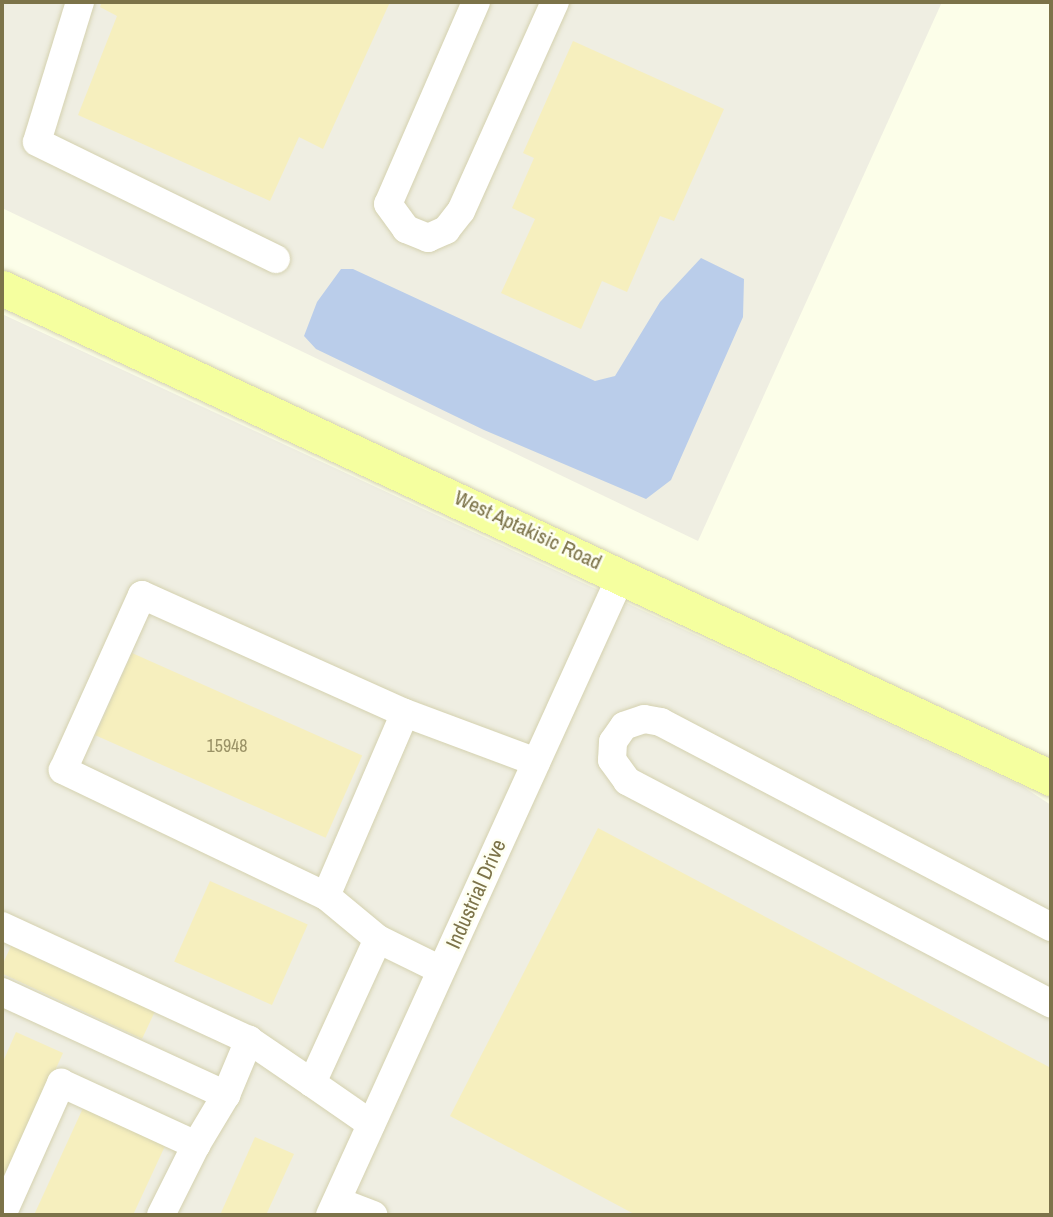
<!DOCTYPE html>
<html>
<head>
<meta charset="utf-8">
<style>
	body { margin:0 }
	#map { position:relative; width:1053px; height:1217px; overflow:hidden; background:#fcfee9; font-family:"Archivo Narrow",sans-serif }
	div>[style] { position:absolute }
	.industrial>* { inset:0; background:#efeee2 }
	.water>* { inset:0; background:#bacdea }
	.building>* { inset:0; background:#f6efbe; transform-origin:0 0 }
	.roads { filter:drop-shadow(0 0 2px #d4d1af) drop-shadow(0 0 2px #d4d1af) }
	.minor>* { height:28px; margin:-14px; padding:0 14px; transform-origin:14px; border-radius:14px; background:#fff }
	.major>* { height:35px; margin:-17.5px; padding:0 17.5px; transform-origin:17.5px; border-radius:17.5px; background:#f5ff9f }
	span { translate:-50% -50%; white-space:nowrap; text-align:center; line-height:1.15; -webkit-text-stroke:5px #fefff1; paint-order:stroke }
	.number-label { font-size:18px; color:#9a9266 }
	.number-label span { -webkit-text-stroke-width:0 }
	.street-label { font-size:21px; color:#7c7349 }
	.frame { position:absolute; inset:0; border:4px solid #7c7349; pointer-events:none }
</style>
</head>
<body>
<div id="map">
	<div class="industrial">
		<div style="clip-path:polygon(2px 2px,942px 2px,698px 541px,2px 208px)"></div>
		<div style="clip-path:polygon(2px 314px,1022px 786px,1051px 805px,1051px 1215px,2px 1215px)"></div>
	</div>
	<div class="water">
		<div style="clip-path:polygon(701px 258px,744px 279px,743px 317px,671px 480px,646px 499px,484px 430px,316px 349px,304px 336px,317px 302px,341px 269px,353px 269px,595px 381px,615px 376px,660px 302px)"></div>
	</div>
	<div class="building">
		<div style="clip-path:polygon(102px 2px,390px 2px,323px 149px,299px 137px,270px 201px,78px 115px,117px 16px,100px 7px)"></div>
		<div style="clip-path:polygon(573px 41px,724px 109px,674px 221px,660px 216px,627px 292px,602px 281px,581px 329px,501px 293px,535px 219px,512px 208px,534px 158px,523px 153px)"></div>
		<div style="left:132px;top:653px;width:252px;height:90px;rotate:24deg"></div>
		<div style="clip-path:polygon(598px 828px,1051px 1068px,1051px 1215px,636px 1215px,450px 1116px)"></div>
		<div style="left:210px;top:881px;width:107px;height:88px;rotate:24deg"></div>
		<div style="left:12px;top:944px;width:158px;height:31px;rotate:25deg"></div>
		<div style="clip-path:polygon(16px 1032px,63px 1053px,2px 1187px,2px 1064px)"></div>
		<div style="clip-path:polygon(83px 1108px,165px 1146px,133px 1215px,34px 1215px)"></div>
		<div style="clip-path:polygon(255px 1137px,294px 1154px,266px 1215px,220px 1215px)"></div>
	</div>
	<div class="roads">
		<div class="minor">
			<div style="left:80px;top:2px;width:146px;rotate:107.1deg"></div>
			<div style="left:37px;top:142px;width:266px;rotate:26.1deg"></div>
			<div style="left:476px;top:2px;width:220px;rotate:113.5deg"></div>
			<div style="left:388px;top:204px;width:31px;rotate:54deg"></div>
			<div style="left:406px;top:229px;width:24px;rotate:22deg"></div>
			<div style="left:428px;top:238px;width:20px;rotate:-24deg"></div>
			<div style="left:446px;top:230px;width:24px;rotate:-52deg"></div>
			<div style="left:461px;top:211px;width:229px;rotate:-65.8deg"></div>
			<div style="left:326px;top:896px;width:292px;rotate:-154.4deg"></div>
			<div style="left:63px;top:770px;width:192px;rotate:-65.7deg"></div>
			<div style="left:142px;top:595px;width:288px;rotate:24.2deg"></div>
			<div style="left:2px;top:926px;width:272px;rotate:24.8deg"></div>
			<div style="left:249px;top:1040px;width:76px;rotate:34.3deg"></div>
			<div style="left:1051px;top:927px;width:441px;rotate:-152.3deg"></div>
			<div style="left:661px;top:722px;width:17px;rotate:-170deg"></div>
			<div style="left:644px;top:719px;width:21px;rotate:161deg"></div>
			<div style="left:624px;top:726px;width:19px;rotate:125deg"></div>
			<div style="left:613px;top:742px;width:18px;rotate:93deg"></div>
			<div style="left:612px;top:760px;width:26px;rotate:54deg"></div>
			<div style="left:627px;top:781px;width:479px;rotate:27.7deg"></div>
			<div style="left:441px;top:970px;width:70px;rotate:-153.8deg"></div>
			<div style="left:378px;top:939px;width:67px;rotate:-140.4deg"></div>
			<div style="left:326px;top:896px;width:199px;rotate:-66.7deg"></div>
			<div style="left:405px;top:713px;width:140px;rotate:20.5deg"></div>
			<div style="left:2px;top:992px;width:247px;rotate:24.7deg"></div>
			<div style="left:226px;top:1095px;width:60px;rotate:-67.3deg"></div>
			<div style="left:371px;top:1124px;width:72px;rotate:-145.2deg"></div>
			<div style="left:312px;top:1083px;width:158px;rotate:-65.4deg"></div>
			<div style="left:337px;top:1201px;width:39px;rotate:21deg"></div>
			<div style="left:2px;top:1215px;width:145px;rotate:-65.9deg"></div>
			<div style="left:61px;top:1083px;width:149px;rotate:24.7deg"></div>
			<div style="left:196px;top:1145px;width:58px;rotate:-59deg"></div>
			<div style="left:161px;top:1215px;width:78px;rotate:-63.4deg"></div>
			<div style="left:330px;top:1215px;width:704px;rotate:-65.51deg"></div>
		</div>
		<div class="major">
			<div style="left:2px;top:288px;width:1158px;rotate:25.04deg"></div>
		</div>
	</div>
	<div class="number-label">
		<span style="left:227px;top:746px">15948</span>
	</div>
	<div class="street-label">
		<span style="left:528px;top:530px;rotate:25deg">West Aptakisic Road</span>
		<span style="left:476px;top:894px;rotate:-66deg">Industrial Drive</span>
	</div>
	<div class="frame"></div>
</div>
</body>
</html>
